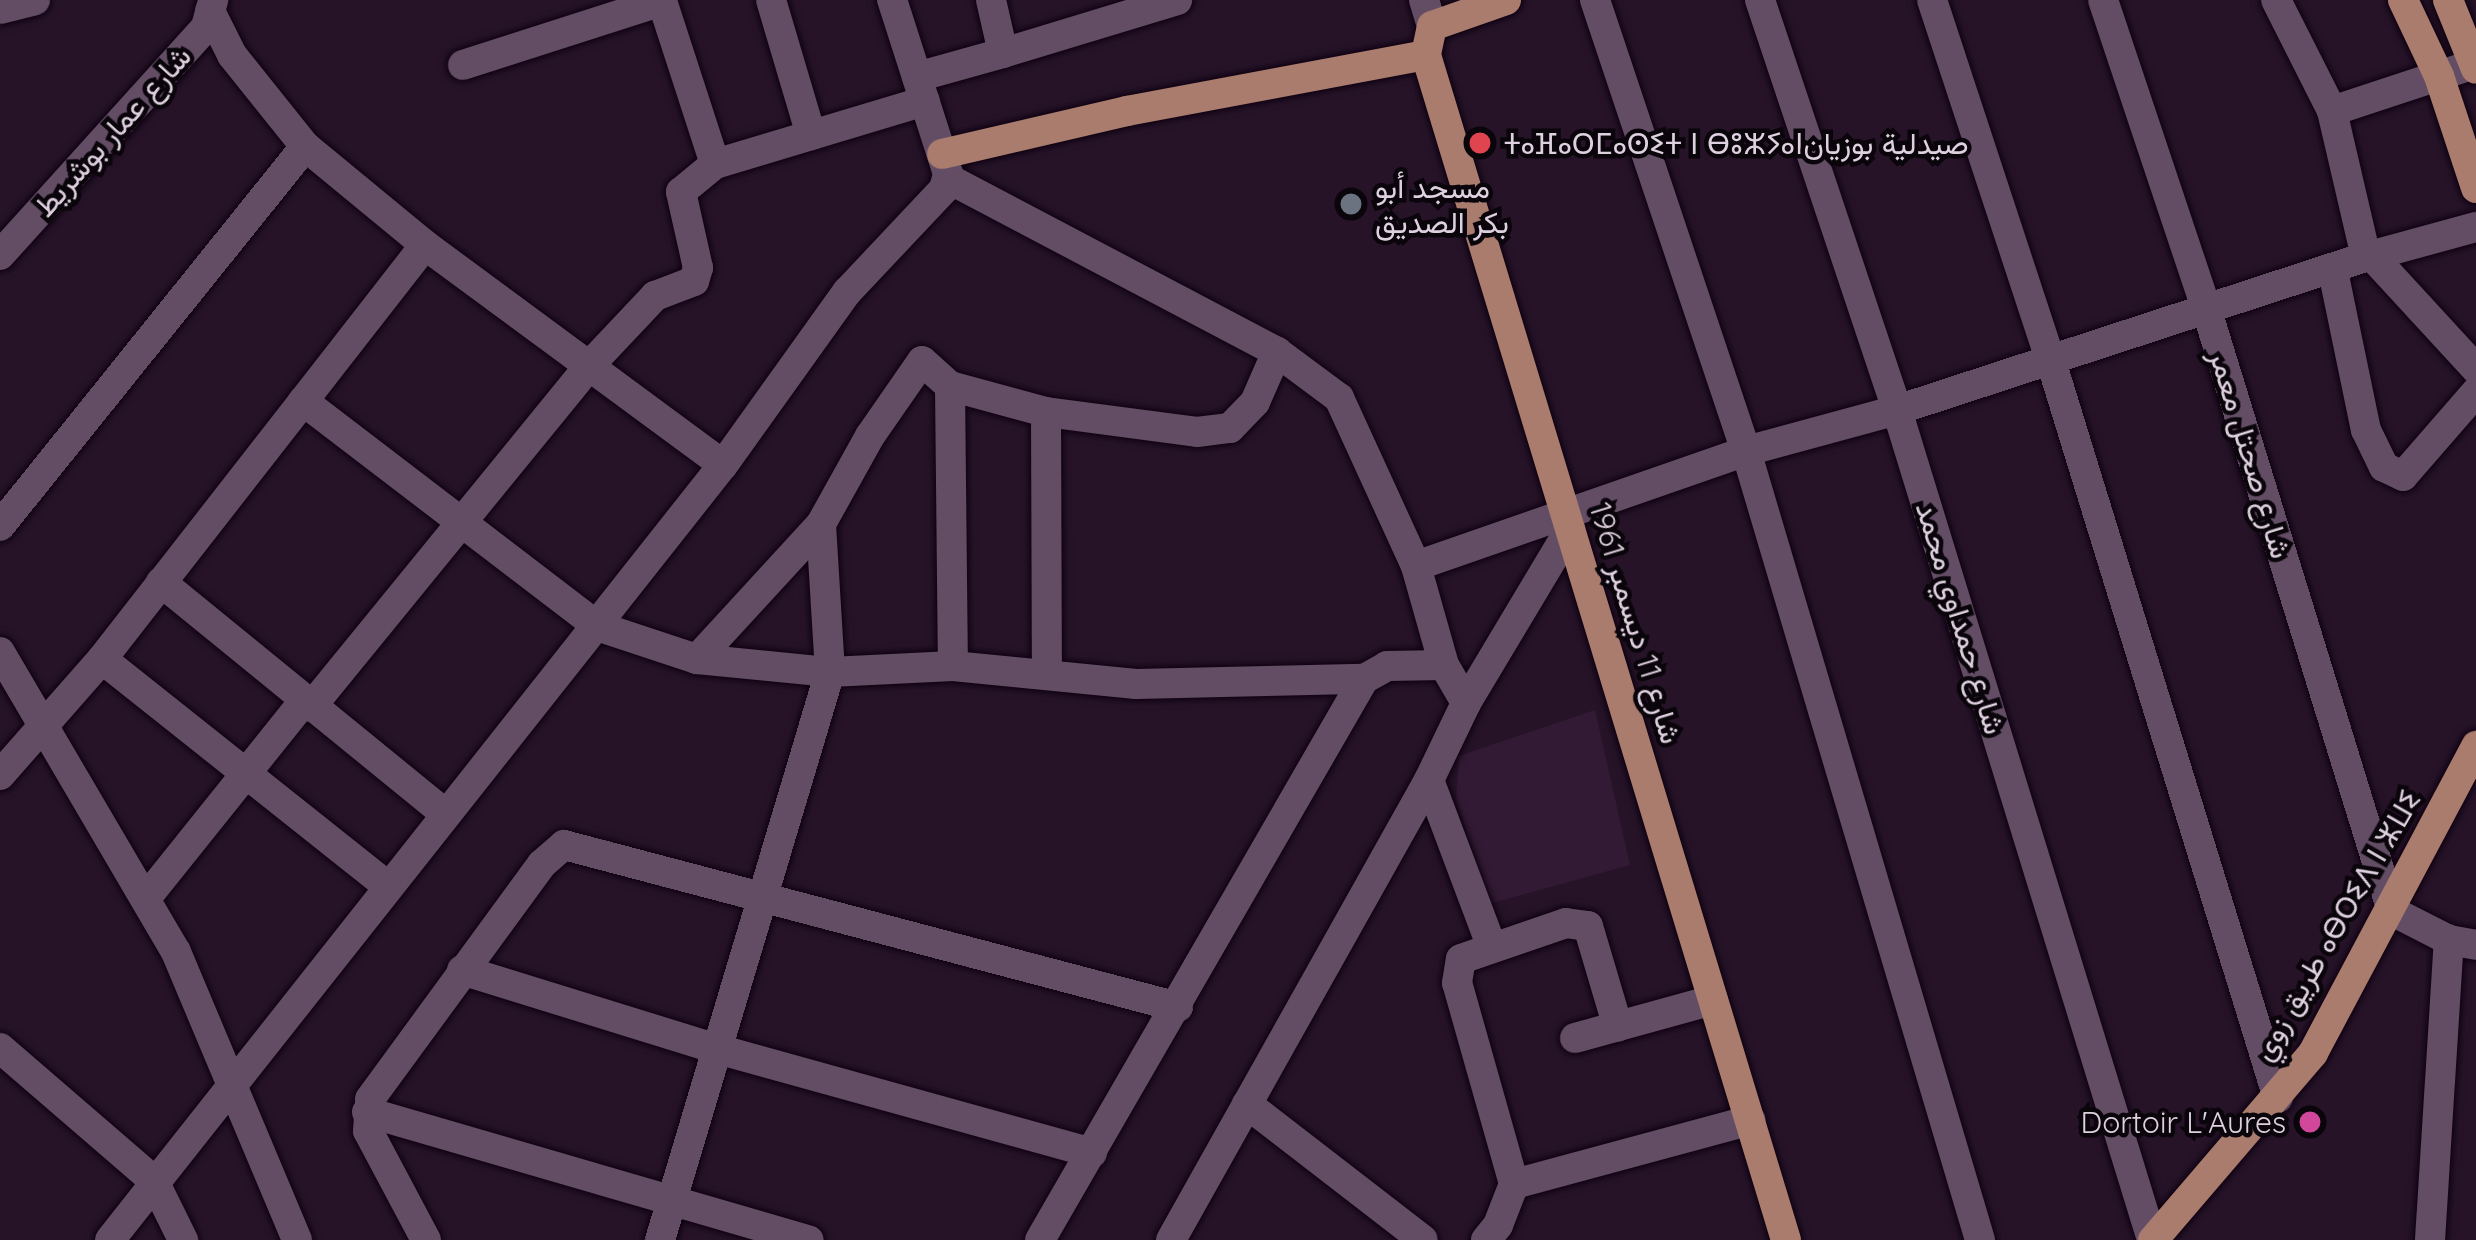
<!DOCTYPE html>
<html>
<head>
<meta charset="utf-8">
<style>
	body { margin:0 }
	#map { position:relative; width:2476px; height:1240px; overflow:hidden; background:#261328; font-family:Quicksand,Vazirmatn,"Noto Sans Tifinagh",sans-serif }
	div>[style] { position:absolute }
	.built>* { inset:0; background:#321a34 }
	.roads { filter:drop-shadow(0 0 3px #0e0110) drop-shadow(0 0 3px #0e0110) }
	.minor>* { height:30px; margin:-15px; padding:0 15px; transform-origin:15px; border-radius:15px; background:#634d65 }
	.major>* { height:30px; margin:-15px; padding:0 15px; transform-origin:15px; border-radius:15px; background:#aa7c6e }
	.dots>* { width:33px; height:33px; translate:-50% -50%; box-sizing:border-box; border:6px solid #0a040b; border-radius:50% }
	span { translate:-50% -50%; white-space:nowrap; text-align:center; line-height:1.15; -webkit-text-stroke:9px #0a040b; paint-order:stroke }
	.street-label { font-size:30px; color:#ded1df }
	.poi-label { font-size:30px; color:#ded1df }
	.left { translate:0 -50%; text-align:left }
	.right { translate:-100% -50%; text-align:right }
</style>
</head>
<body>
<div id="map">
	<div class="built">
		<div style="clip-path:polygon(1595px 710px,1630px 865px,1489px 904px,1456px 799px,1459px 756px)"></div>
	</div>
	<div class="roads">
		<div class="minor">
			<div style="left:771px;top:0;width:141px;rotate:73.5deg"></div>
			<div style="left:991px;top:0;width:54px;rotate:77.2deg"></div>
			<div style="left:1003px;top:53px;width:182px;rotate:-16.9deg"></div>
			<div style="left:1424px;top:0;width:27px;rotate:73deg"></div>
			<div style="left:1595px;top:0;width:476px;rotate:71.5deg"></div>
			<div style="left:1746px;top:451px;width:823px;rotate:73.48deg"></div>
			<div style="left:1760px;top:0;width:432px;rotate:71.5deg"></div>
			<div style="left:1897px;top:410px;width:868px;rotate:72.92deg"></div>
			<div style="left:1932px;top:0;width:377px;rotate:71.8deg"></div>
			<div style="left:2050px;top:358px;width:774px;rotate:72.88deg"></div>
			<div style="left:2103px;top:0;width:328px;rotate:71.5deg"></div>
			<div style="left:2207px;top:311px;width:628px;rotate:72.86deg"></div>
			<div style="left:2392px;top:911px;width:64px;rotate:27deg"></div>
			<div style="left:2449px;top:940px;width:27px;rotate:10deg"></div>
			<div style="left:2276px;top:0;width:124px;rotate:63.2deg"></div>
			<div style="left:2332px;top:111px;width:150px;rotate:76.9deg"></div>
			<div style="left:0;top:9px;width:36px;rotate:-14deg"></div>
			<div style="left:210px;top:11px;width:49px;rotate:63.4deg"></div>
			<div style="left:232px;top:55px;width:117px;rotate:51.3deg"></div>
			<div style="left:305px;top:146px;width:156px;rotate:39.5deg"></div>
			<div style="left:425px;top:245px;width:370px;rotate:36.4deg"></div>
			<div style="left:463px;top:65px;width:209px;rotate:-17.8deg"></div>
			<div style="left:662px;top:1px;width:171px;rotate:72deg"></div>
			<div style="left:715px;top:164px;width:219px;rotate:-16.7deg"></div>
			<div style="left:917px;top:77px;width:89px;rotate:-15.6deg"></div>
			<div style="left:2332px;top:111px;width:150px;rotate:-18.3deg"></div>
			<div style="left:949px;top:179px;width:371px;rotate:27.8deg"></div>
			<div style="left:1277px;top:352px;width:77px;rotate:36.6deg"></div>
			<div style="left:1339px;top:398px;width:185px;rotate:65.4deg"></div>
			<div style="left:1416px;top:566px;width:103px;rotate:74.2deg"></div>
			<div style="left:0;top:255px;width:307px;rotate:-47.9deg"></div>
			<div style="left:206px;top:27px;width:28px;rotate:-75deg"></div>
			<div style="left:2374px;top:258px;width:151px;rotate:47.4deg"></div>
			<div style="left:2333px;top:271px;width:162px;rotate:78.3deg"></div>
			<div style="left:2366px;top:430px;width:41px;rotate:64.1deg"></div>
			<div style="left:2384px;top:467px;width:21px;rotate:25deg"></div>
			<div style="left:2403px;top:476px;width:111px;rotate:-49deg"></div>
			<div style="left:950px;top:386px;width:280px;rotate:89.4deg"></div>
			<div style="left:303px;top:401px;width:370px;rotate:37.4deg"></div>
			<div style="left:597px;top:626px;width:105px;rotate:18.3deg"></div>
			<div style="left:697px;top:659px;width:134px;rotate:5.6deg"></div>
			<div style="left:830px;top:672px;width:123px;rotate:-2.8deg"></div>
			<div style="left:953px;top:666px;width:184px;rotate:5.6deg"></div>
			<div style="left:1136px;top:684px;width:228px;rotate:-1.3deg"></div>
			<div style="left:1364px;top:679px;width:26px;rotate:-29deg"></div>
			<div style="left:1387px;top:666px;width:57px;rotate:-1deg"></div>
			<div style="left:1444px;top:665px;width:44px;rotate:59.9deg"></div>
			<div style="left:1046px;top:412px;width:261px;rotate:89.8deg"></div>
			<div style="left:0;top:526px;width:487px;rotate:-51.2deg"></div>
			<div style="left:1416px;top:566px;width:349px;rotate:-19.2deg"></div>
			<div style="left:1746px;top:451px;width:156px;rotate:-15.2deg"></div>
			<div style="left:1897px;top:410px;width:493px;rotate:-18.1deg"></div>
			<div style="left:2366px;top:257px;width:114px;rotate:-15.3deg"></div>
			<div style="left:161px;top:582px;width:365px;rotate:39.2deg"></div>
			<div style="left:0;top:652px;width:348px;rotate:59.6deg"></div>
			<div style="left:176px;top:952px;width:312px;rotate:67.2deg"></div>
			<div style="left:102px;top:659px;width:364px;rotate:38.5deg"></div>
			<div style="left:697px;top:659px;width:183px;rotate:-47.4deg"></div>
			<div style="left:311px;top:707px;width:439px;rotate:-50.8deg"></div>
			<div style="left:588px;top:367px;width:98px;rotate:-46.7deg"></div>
			<div style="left:655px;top:296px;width:42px;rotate:-21deg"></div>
			<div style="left:694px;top:281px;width:14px;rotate:-73deg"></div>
			<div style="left:698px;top:268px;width:78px;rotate:-102.6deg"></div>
			<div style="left:681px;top:192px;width:44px;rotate:-39.5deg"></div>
			<div style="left:0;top:775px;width:154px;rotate:-48.7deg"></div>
			<div style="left:102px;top:659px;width:525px;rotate:-52.04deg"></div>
			<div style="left:1429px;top:780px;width:176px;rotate:69.4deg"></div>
			<div style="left:147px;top:897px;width:251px;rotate:-51.3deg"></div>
			<div style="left:462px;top:970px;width:271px;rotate:17.2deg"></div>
			<div style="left:721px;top:1050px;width:385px;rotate:15.5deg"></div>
			<div style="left:1575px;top:1038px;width:143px;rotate:-15.4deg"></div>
			<div style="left:0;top:1048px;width:203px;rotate:40.8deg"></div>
			<div style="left:154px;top:1181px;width:66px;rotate:63.8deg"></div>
			<div style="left:1247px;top:1104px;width:222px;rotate:37.7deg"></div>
			<div style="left:367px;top:1112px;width:460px;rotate:16.2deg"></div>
			<div style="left:1514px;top:1184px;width:245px;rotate:-15.1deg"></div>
			<div style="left:110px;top:1240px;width:988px;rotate:-51.66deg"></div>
			<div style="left:723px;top:465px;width:213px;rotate:-54.4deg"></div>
			<div style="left:847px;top:292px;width:141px;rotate:-46.7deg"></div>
			<div style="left:944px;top:189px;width:16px;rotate:-75deg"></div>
			<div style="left:948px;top:174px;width:183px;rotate:-107.8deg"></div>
			<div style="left:426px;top:1240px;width:123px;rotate:-118deg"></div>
			<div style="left:368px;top:1131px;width:32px;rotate:-86deg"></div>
			<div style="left:370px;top:1099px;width:291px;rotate:-53.8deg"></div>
			<div style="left:542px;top:864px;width:29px;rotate:-41deg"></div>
			<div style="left:564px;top:845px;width:635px;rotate:14.78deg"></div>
			<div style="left:660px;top:1240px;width:593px;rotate:-73.34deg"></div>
			<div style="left:830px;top:672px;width:148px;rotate:-93.5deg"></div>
			<div style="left:821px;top:524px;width:101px;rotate:-60.9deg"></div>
			<div style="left:870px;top:436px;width:91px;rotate:-55.3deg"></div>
			<div style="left:922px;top:361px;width:38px;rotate:42deg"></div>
			<div style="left:950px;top:386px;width:99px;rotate:15.2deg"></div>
			<div style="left:1046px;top:412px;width:152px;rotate:7.5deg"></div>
			<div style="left:1197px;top:432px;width:33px;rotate:-7deg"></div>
			<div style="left:1230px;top:428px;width:36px;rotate:-46deg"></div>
			<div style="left:1255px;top:402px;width:55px;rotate:-66.3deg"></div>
			<div style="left:1040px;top:1240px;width:648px;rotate:-59.99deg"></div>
			<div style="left:1171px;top:1240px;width:527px;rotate:-60.71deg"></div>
			<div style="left:1429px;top:780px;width:85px;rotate:-64.3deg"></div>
			<div style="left:1466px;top:703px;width:203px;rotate:-59.1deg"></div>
			<div style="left:1486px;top:1240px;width:19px;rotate:-51deg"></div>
			<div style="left:1498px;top:1225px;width:44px;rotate:-68.7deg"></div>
			<div style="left:1514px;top:1184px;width:209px;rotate:-105.8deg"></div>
			<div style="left:1457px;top:983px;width:24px;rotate:-81deg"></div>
			<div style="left:1461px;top:959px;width:111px;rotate:-18.9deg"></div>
			<div style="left:1566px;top:923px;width:22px;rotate:8deg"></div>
			<div style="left:1588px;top:926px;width:105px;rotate:73.5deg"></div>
			<div style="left:2430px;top:1240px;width:301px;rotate:-86.4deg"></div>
		</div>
		<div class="major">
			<div style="left:1506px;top:0;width:78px;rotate:160.6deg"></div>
			<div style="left:1432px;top:26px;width:30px;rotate:102deg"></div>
			<div style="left:1426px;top:55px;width:1238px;rotate:73.1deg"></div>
			<div style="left:2403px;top:0;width:84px;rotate:64.7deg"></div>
			<div style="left:2439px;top:76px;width:118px;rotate:71.7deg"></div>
			<div style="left:2448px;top:0;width:74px;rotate:67.9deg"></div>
			<div style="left:942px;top:154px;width:190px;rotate:-13.1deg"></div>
			<div style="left:1127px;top:111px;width:304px;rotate:-10.6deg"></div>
			<div style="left:2153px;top:1240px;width:246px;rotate:-49.4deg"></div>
			<div style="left:2313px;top:1053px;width:348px;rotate:-62deg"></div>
		</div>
	</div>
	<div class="dots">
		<div style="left:1480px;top:143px;background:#e0444e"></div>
		<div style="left:1351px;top:204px;background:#6b7280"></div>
		<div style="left:2310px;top:1122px;background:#d1479c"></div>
	</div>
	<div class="street-label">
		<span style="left:112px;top:131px;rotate:-48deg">شارع عمار بوشريط</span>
		<span style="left:2251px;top:454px;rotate:73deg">شارع صحتل معمر</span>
		<span style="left:1961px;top:618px;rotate:73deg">شارع حمداوي محمد</span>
		<span style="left:1636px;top:623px;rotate:73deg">شارع 11 ديسمبر 1961</span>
		<span style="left:2336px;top:925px;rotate:-60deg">طريق زوي ⴰⴱⵔⵉⴷ ⵏ ⵣⵡⵉ</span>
	</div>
	<div class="poi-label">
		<span class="left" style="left:1504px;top:143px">ⵜⴰⴼⴰⵔⵎⴰⵙⵉⵜ ⵏ ⴱⵓⵣⵢⴰⵏصيدلية بوزيان</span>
		<span class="left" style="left:1375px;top:204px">مسجد أبو<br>بكر الصديق</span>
		<span class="right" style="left:2286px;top:1122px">Dortoir L'Aures</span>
	</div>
</div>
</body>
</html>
